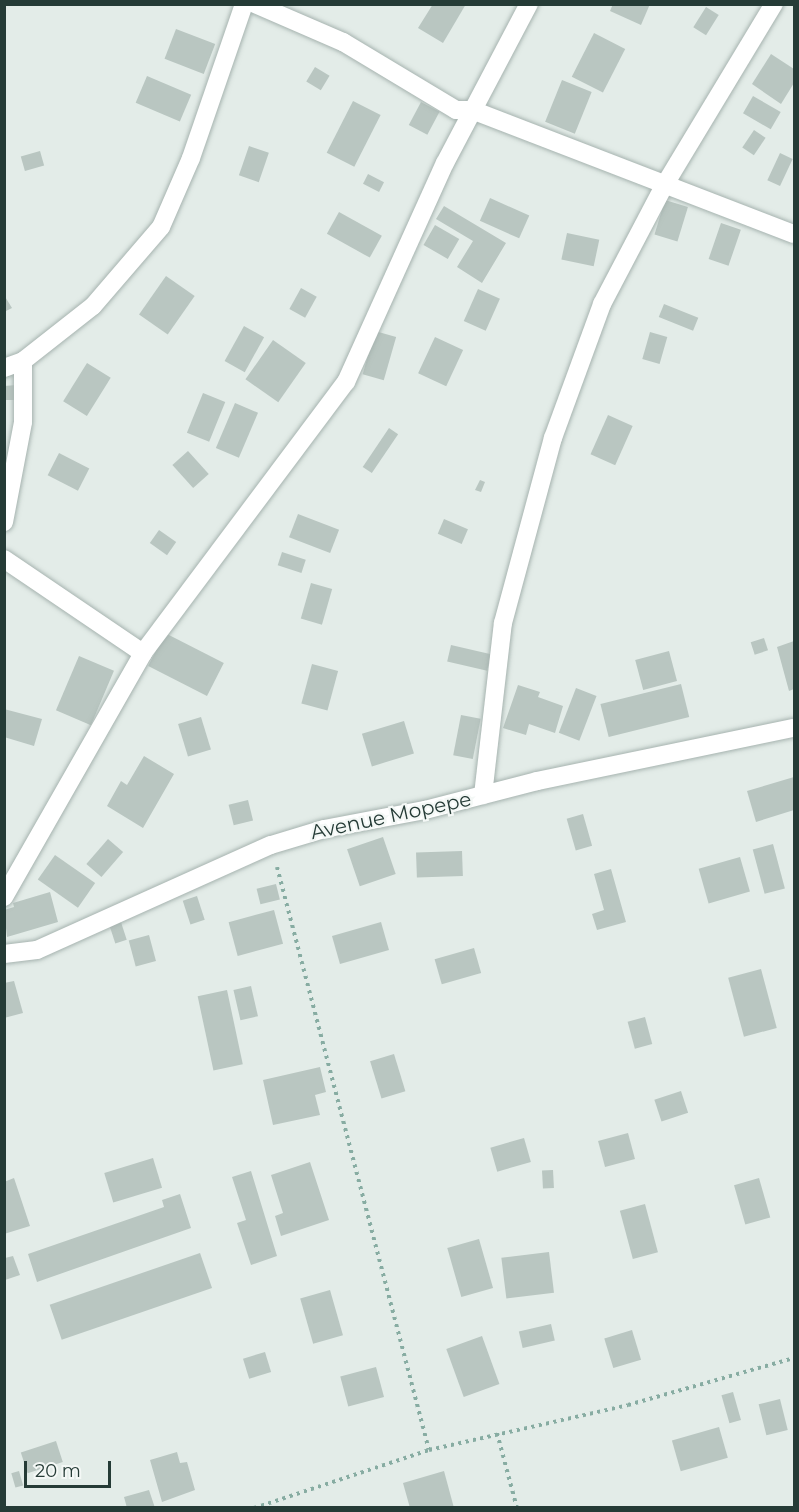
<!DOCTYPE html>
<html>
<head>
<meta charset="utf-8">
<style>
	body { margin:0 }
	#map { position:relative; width:799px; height:1512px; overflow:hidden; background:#e3ece8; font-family:Montserrat,sans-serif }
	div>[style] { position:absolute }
	.building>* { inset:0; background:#b9c6c1; transform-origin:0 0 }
	.path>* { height:4px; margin-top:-2px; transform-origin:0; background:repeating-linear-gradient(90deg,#87aca2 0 3px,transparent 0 7.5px) }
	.roads { filter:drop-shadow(0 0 2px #a6b3af) drop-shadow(0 0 2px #a6b3af) }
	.minor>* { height:18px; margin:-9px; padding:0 9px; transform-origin:9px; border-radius:9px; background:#fff }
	span { translate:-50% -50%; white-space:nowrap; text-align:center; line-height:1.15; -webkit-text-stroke:4.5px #f4f8f6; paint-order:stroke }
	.street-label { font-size:20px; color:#253b36 }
	.frame { position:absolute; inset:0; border:6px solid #253b36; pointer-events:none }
	.scale { position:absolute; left:24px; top:1461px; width:87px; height:27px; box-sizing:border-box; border:3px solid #253b36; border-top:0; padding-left:8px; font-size:18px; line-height:21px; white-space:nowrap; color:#253b36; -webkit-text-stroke:4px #f4f8f6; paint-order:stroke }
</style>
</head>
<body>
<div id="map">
	<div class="building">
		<div style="clip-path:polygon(433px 4px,466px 4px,443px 43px,418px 28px)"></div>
		<div style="clip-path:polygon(613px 4px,650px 4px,641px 25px,610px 11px)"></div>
		<div style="left:706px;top:7px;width:15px;height:24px;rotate:32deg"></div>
		<div style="left:176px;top:29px;width:42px;height:32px;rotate:21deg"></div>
		<div style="left:594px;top:33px;width:35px;height:49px;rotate:27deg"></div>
		<div style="clip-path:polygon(771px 54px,794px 69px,794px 83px,781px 104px,752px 84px)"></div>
		<div style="left:315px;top:67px;width:17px;height:17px;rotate:31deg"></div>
		<div style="left:147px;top:76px;width:48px;height:29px;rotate:23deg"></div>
		<div style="left:562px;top:80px;width:32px;height:45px;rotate:22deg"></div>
		<div style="left:753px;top:96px;width:32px;height:20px;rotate:30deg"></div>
		<div style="left:353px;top:101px;width:31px;height:58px;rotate:27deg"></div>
		<div style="left:421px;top:102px;width:21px;height:26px;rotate:28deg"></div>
		<div style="left:754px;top:130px;width:14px;height:21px;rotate:34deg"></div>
		<div style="left:249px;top:146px;width:21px;height:31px;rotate:19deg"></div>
		<div style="left:40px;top:151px;width:15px;height:20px;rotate:74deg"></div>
		<div style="left:780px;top:153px;width:14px;height:30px;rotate:25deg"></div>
		<div style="left:368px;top:174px;width:18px;height:11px;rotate:27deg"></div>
		<div style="left:490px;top:198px;width:43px;height:25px;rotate:24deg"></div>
		<div style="left:665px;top:200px;width:24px;height:36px;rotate:17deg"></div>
		<div style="clip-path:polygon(444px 206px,506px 243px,482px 283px,457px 267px,473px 241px,436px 219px)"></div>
		<div style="left:339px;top:212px;width:49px;height:25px;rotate:29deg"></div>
		<div style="left:721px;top:223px;width:21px;height:38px;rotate:19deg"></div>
		<div style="left:435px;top:225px;width:28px;height:23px;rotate:30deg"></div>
		<div style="left:567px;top:233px;width:33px;height:27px;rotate:12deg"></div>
		<div style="left:166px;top:276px;width:35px;height:47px;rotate:35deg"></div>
		<div style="left:301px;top:288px;width:18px;height:24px;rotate:29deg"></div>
		<div style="left:478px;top:289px;width:24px;height:35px;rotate:24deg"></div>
		<div style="clip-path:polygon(4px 295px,12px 308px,4px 312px)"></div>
		<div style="left:664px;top:304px;width:37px;height:14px;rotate:22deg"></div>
		<div style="left:244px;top:326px;width:23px;height:40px;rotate:29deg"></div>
		<div style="left:375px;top:331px;width:22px;height:45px;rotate:16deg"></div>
		<div style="left:650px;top:332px;width:18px;height:28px;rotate:16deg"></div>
		<div style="left:435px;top:337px;width:31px;height:40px;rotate:25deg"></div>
		<div style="left:273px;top:340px;width:40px;height:48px;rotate:35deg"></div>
		<div style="left:87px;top:363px;width:28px;height:45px;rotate:32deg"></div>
		<div style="clip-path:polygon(17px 385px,19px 400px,4px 400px,4px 386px)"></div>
		<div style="left:203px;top:393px;width:24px;height:43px;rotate:22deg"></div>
		<div style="left:235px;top:403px;width:25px;height:49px;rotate:23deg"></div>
		<div style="left:608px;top:415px;width:27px;height:43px;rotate:24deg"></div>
		<div style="left:389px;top:428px;width:11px;height:47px;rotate:34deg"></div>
		<div style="left:188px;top:451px;width:31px;height:21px;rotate:48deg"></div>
		<div style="left:59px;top:453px;width:34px;height:25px;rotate:27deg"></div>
		<div style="clip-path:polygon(480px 480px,485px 482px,481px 492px,475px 490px)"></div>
		<div style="left:298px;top:514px;width:44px;height:25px;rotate:21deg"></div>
		<div style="left:444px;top:519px;width:26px;height:16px;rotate:23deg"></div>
		<div style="left:159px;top:530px;width:21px;height:16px;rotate:35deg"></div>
		<div style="left:282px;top:552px;width:25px;height:14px;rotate:18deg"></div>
		<div style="left:311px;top:583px;width:22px;height:37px;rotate:16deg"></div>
		<div style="left:165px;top:633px;width:66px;height:37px;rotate:27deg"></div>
		<div style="left:764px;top:638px;width:13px;height:14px;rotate:72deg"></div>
		<div style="clip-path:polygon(794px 641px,794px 689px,789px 691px,777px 647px)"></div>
		<div style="left:451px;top:645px;width:41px;height:17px;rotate:13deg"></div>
		<div style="left:669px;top:651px;width:31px;height:35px;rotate:75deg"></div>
		<div style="left:79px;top:656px;width:38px;height:59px;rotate:23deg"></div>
		<div style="left:312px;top:664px;width:27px;height:41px;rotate:15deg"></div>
		<div style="left:681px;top:684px;width:34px;height:83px;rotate:76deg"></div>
		<div style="clip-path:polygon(518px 685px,540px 692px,538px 697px,563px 706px,555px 733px,529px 724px,526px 735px,503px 728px)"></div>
		<div style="left:576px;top:688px;width:22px;height:48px;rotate:21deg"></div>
		<div style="clip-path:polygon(4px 709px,42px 719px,34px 746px,4px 737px)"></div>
		<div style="left:461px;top:715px;width:20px;height:41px;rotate:11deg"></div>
		<div style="left:201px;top:717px;width:34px;height:24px;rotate:73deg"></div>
		<div style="left:404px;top:721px;width:34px;height:44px;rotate:73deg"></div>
		<div style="clip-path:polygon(144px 756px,174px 774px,143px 828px,107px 806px,121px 781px,127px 785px)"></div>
		<div style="clip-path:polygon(794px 777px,794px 810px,756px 822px,747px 791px)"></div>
		<div style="left:248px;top:800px;width:21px;height:20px;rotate:76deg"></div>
		<div style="left:583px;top:814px;width:33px;height:17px;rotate:74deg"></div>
		<div style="left:383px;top:837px;width:39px;height:38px;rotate:71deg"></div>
		<div style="left:108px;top:839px;width:20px;height:33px;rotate:41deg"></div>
		<div style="left:773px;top:844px;width:46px;height:21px;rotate:75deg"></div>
		<div style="left:462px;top:851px;width:25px;height:46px;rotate:88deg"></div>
		<div style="left:55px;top:855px;width:49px;height:30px;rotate:35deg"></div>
		<div style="left:740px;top:857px;width:36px;height:43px;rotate:74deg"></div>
		<div style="clip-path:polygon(611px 869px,626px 922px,597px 930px,592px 914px,604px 910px,594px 874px)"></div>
		<div style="left:276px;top:884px;width:16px;height:20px;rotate:76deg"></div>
		<div style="clip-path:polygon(50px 892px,58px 922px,7px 937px,4px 910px,14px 907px,13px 903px)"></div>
		<div style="left:197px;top:896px;width:25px;height:15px;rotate:72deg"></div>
		<div style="left:274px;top:910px;width:35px;height:47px;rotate:75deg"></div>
		<div style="left:119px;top:916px;width:25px;height:12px;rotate:72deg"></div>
		<div style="left:381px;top:922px;width:29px;height:51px;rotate:74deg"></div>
		<div style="left:149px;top:935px;width:27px;height:21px;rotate:75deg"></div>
		<div style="left:474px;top:948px;width:26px;height:41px;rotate:74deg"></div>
		<div style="left:761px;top:969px;width:61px;height:34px;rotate:75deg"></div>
		<div style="clip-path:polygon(14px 981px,23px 1013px,4px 1018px,4px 983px)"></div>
		<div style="left:251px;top:986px;width:31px;height:18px;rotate:77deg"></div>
		<div style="left:227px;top:990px;width:76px;height:30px;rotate:78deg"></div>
		<div style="left:645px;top:1017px;width:28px;height:18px;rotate:75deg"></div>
		<div style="left:394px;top:1054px;width:39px;height:25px;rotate:73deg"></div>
		<div style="clip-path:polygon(320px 1067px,326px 1092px,315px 1095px,320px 1115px,273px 1125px,263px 1080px)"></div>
		<div style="left:681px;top:1091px;width:23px;height:28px;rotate:72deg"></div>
		<div style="left:628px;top:1133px;width:27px;height:31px;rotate:75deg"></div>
		<div style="left:524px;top:1138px;width:25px;height:35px;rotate:74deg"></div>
		<div style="left:153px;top:1158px;width:31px;height:51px;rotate:73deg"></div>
		<div style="clip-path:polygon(310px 1162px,329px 1220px,281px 1236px,275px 1216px,283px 1213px,271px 1175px)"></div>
		<div style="left:553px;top:1170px;width:18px;height:11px;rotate:87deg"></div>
		<div style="clip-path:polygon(251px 1171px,277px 1256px,251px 1265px,237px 1223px,246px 1220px,232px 1177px)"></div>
		<div style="clip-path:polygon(14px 1178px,30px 1226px,4px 1234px,4px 1182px)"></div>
		<div style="left:759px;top:1178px;width:41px;height:26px;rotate:74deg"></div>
		<div style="clip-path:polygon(180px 1194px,191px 1228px,37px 1282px,28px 1254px,164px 1207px,162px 1200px)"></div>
		<div style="left:645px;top:1204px;width:50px;height:26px;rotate:75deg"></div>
		<div style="left:479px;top:1239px;width:51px;height:33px;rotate:74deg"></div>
		<div style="left:549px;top:1252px;width:41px;height:48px;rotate:83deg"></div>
		<div style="left:200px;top:1253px;width:37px;height:159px;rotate:71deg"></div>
		<div style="clip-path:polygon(13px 1256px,20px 1275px,5px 1280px,5px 1258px)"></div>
		<div style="left:330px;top:1290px;width:47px;height:31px;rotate:74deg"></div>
		<div style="left:551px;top:1324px;width:17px;height:33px;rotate:77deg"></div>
		<div style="left:632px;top:1330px;width:31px;height:29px;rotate:73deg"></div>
		<div style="left:482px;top:1336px;width:51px;height:38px;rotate:70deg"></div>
		<div style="left:265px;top:1352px;width:21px;height:23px;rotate:73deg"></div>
		<div style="left:376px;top:1367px;width:31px;height:37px;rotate:75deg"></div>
		<div style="left:733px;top:1392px;width:29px;height:12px;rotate:74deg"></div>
		<div style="left:780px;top:1399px;width:32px;height:22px;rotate:76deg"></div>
		<div style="left:719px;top:1427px;width:32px;height:49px;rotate:74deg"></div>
		<div style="left:56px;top:1441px;width:22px;height:37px;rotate:72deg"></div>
		<div style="clip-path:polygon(177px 1452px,180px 1463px,187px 1462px,195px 1490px,162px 1502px,150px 1460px)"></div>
		<div style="left:19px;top:1471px;width:15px;height:8px;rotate:74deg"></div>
		<div style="clip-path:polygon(444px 1471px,454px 1508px,410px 1508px,403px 1483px)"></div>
		<div style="clip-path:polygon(149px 1490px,155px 1508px,127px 1508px,124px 1497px)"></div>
	</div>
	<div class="path">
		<div style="left:277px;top:867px;width:602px;rotate:75.39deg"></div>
		<div style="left:497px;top:1433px;width:78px;rotate:75.1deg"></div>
		<div style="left:254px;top:1508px;width:184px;rotate:-18.3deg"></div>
		<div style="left:429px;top:1450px;width:204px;rotate:-12.7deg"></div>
		<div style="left:628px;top:1405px;width:173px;rotate:-15.8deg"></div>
	</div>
	<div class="roads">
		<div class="minor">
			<div style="left:255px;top:4px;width:96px;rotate:23.4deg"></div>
			<div style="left:343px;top:42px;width:132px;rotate:31deg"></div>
			<div style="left:456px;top:110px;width:16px"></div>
			<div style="left:472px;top:110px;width:345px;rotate:21.1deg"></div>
			<div style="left:4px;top:368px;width:20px;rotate:-20deg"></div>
			<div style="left:23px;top:361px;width:89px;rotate:-38.2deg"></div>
			<div style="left:93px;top:306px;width:104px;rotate:-49.3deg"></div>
			<div style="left:161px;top:227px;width:75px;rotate:-66.5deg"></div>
			<div style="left:191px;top:158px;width:163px;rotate:-71deg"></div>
			<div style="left:4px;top:522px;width:102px;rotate:-79.2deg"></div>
			<div style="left:23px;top:422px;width:61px;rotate:-90deg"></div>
			<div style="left:4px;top:559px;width:168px;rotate:34.1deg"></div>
			<div style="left:483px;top:795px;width:173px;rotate:-83.4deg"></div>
			<div style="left:503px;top:623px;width:192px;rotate:-74.9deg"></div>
			<div style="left:553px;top:438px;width:143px;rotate:-69.9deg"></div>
			<div style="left:602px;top:304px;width:133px;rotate:-62.3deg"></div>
			<div style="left:664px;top:186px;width:213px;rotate:-58.9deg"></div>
			<div style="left:4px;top:897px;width:281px;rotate:-60.3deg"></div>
			<div style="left:143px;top:653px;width:339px;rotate:-53.2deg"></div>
			<div style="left:346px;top:382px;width:240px;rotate:-65.7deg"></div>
			<div style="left:445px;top:163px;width:180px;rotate:-62.2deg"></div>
			<div style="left:4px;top:954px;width:33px;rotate:-7deg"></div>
			<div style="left:37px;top:950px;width:256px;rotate:-24.2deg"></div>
			<div style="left:271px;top:845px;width:55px;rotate:-16.8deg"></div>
			<div style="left:324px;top:829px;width:103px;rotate:-10.7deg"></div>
			<div style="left:425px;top:810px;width:116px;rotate:-14.5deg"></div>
			<div style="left:537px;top:781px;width:262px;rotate:-11.7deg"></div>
		</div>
	</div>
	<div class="street-label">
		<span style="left:391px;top:816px;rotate:-12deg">Avenue Mopepe</span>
	</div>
	<div class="frame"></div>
	<div class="scale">20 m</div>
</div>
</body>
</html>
